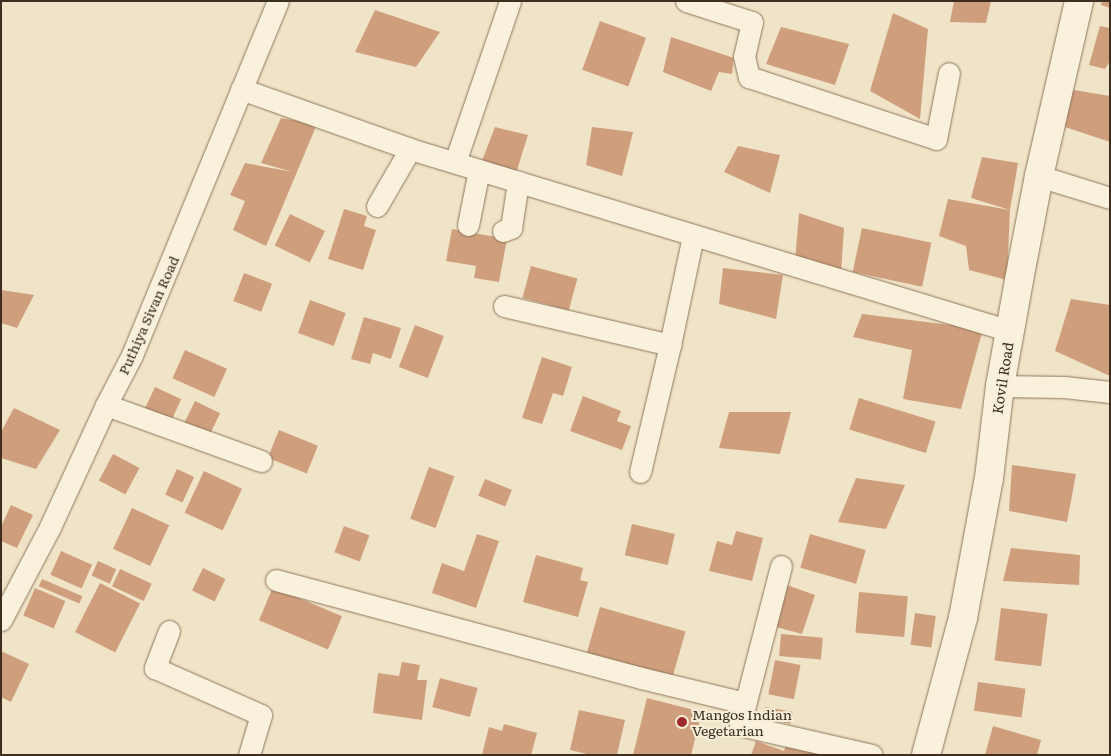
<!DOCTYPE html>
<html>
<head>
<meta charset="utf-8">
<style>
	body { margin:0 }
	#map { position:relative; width:1111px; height:756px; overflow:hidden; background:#f0e4c8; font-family:Literata,serif }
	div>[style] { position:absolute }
	.building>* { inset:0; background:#cf9f7d; transform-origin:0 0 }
	.roads { filter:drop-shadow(0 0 1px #8d765c) drop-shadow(0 0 1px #8d765c) }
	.street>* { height:21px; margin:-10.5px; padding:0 10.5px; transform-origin:10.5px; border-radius:10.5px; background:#faf1dc }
	.secondary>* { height:28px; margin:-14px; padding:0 14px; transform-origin:14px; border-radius:14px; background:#faf1dc }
	.dots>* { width:14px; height:14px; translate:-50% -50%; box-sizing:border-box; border:2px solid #f7eed8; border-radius:50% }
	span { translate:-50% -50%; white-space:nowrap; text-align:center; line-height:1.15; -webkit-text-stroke:4px #f7eed8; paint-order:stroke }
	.street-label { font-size:14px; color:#3d2e20 }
	.poi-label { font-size:14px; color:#3d2e20 }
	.left { translate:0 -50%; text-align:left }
	.frame { position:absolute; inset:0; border:2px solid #3d2e20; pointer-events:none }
</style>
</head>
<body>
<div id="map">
	<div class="building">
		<div style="clip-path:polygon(954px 1px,991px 1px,986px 23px,950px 22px)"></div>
		<div style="clip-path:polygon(1102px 1px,1110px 1px,1110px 8px,1101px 5px)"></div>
		<div style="clip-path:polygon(375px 10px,440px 32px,416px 67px,355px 52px)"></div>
		<div style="clip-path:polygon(893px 13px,928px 29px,920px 119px,870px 91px)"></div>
		<div style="left:600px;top:21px;width:49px;height:52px;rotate:20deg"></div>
		<div style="clip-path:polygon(1100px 26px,1110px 28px,1110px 61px,1105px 69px,1089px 65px)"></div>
		<div style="clip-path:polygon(781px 27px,849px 44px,835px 85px,766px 64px)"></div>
		<div style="clip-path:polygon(671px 37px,734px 58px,732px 74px,719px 72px,711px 91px,663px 72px)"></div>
		<div style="clip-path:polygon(1068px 89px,1110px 96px,1110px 142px,1059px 125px)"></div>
		<div style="clip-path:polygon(281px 118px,317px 124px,266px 246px,233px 230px,245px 201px,230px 195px,245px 163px,293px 172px,261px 163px)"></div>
		<div style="clip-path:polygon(495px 127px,528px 135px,516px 173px,480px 166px)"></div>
		<div style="clip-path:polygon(592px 127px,633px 132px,622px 176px,586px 165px)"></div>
		<div style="clip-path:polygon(738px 146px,780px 155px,770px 193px,724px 172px)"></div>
		<div style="clip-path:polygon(982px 157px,1018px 163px,1010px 210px,1007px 280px,969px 270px,966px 246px,939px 236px,948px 199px,1010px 210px,971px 198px)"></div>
		<div style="clip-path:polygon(344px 209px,367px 216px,364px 226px,376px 230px,363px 270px,328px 259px)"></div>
		<div style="clip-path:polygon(799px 213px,844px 228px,841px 273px,795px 261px)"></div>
		<div style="left:290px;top:214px;width:39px;height:35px;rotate:26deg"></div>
		<div style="left:862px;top:228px;width:71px;height:45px;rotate:12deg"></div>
		<div style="clip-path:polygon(452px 229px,507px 239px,499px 282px,474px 278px,476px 266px,446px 261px)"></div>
		<div style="left:531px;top:266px;width:48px;height:33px;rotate:15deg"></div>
		<div style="clip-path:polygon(723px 268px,783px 275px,776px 319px,719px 304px)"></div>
		<div style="left:244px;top:273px;width:30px;height:30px;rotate:21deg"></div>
		<div style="clip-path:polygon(1px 290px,34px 295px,17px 328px,1px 323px)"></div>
		<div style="clip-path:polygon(1071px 299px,1110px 305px,1110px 376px,1055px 351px)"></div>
		<div style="left:310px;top:300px;width:38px;height:35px;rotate:20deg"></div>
		<div style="clip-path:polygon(862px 314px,983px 329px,961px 409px,903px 399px,912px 350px,853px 337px)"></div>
		<div style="clip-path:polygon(364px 317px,401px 328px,391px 359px,373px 353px,370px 364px,351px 359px)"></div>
		<div style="left:415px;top:325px;width:31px;height:45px;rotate:21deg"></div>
		<div style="left:185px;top:350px;width:46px;height:31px;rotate:24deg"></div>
		<div style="clip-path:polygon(542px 357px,572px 367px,563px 396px,553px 393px,542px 424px,522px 418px)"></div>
		<div style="left:155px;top:387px;width:29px;height:26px;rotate:25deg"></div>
		<div style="clip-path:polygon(583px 396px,621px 411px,617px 421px,631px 426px,622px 450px,570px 431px)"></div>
		<div style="left:859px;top:398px;width:80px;height:33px;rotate:17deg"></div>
		<div style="left:195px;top:401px;width:28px;height:27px;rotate:26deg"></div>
		<div style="clip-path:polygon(14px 408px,60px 430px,36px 469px,1px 458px,1px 432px)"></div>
		<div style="clip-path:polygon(729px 412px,791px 412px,780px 454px,719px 448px)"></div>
		<div style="left:279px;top:430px;width:42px;height:30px;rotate:22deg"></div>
		<div style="left:113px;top:454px;width:30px;height:30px;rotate:28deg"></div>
		<div style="clip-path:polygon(1012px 465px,1076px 474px,1067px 522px,1009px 511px)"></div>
		<div style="left:429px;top:467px;width:27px;height:55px;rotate:20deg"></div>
		<div style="left:177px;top:469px;width:19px;height:28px;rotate:25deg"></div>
		<div style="left:204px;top:471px;width:42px;height:46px;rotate:25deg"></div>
		<div style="clip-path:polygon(856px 478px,905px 485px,886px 529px,838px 522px)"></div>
		<div style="left:485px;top:479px;width:29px;height:18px;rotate:22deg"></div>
		<div style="clip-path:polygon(11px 505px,33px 515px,17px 548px,1px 541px,1px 527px)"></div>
		<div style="left:132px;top:508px;width:41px;height:45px;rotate:25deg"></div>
		<div style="left:632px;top:524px;width:44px;height:32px;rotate:13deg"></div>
		<div style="left:344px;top:526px;width:27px;height:28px;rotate:20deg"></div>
		<div style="clip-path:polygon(736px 531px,763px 538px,752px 581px,709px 571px,717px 541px,732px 545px)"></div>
		<div style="clip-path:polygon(477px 534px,499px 541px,476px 608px,432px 593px,442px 563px,464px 571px)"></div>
		<div style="left:810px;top:534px;width:58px;height:35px;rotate:16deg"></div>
		<div style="clip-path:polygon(1011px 548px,1080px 555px,1079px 585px,1003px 581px)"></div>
		<div style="left:61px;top:551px;width:34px;height:26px;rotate:24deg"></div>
		<div style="clip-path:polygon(536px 555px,583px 568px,580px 580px,588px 582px,578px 617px,523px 602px)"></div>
		<div style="left:98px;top:561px;width:20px;height:16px;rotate:24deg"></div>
		<div style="left:203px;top:568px;width:25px;height:25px;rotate:26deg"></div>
		<div style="left:120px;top:569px;width:35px;height:19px;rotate:25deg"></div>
		<div style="left:42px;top:579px;width:44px;height:8px;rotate:23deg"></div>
		<div style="left:100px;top:583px;width:45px;height:55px;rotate:27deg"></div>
		<div style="clip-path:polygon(784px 584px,815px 595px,802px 634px,776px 627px)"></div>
		<div style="left:273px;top:587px;width:75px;height:36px;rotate:23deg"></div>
		<div style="left:35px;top:588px;width:33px;height:30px;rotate:23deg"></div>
		<div style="left:859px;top:592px;width:49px;height:41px;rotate:5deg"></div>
		<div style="left:600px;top:607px;width:89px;height:53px;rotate:16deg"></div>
		<div style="left:1001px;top:608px;width:47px;height:53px;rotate:7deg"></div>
		<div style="left:915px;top:613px;width:21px;height:32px;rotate:8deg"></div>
		<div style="left:781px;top:634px;width:42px;height:22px;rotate:5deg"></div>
		<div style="clip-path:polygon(1px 651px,29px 664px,11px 702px,1px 697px)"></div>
		<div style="left:775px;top:660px;width:26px;height:35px;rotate:11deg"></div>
		<div style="clip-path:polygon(402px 662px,420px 665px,417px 680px,427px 680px,422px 720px,373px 713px,378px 673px,399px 676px)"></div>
		<div style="left:440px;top:678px;width:39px;height:30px;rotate:15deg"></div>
		<div style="left:978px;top:682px;width:48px;height:29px;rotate:8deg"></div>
		<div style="clip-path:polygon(647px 698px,702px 712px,691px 755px,633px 755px)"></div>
		<div style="left:765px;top:707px;width:28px;height:12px;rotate:10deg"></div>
		<div style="clip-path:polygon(579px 710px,625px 720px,617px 755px,591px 755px,570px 750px)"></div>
		<div style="clip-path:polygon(504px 724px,537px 733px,531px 755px,482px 755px,489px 727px,502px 731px)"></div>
		<div style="clip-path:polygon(993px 726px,1041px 740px,1037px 755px,985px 755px)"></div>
		<div style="clip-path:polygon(756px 741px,784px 751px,787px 741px,825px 755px,751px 755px)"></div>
	</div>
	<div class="roads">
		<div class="street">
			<div style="left:686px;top:1px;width:69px;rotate:17.7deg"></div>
			<div style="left:752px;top:22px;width:35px;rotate:103deg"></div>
			<div style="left:744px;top:56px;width:22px;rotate:77deg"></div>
			<div style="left:749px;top:77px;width:197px;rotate:18.3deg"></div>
			<div style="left:936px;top:139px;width:67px;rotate:-78.9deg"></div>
			<div style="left:241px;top:89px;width:179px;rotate:19.5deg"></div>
			<div style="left:410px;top:149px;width:627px;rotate:16.87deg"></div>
			<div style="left:455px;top:162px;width:170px;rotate:-71.1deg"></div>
			<div style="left:1039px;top:176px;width:74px;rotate:17.2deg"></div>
			<div style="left:377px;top:206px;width:66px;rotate:-59.9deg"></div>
			<div style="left:468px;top:225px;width:56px;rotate:-78.7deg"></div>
			<div style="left:503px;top:231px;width:9px;rotate:-21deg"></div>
			<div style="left:511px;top:228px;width:47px;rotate:-81.3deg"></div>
			<div style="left:504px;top:306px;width:171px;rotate:13.2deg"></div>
			<div style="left:670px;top:345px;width:111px;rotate:-78.1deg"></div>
			<div style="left:1000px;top:386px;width:64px;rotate:0.9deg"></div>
			<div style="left:1064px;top:387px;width:46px;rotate:6.2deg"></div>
			<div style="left:106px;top:405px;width:165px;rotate:19.9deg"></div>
			<div style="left:640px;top:472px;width:130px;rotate:-76.7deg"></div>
			<div style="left:781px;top:566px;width:164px;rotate:104.5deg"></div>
			<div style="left:740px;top:725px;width:135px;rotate:12.8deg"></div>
			<div style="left:276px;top:580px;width:378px;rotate:15deg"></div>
			<div style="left:641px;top:678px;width:107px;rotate:13.5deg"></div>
			<div style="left:1px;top:620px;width:105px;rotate:-62.2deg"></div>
			<div style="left:50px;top:527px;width:134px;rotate:-65.3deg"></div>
			<div style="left:106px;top:405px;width:56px;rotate:-62.5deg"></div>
			<div style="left:132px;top:355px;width:383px;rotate:-67.6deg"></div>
			<div style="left:169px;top:631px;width:40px;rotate:111deg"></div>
			<div style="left:155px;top:668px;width:116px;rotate:23.9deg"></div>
			<div style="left:261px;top:715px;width:42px;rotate:106.7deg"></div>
		</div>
		<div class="secondary">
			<div style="left:926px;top:755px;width:142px;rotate:-74.9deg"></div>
			<div style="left:963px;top:618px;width:142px;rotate:-79.5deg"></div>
			<div style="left:989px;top:478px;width:93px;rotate:-83.2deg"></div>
			<div style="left:1000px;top:386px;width:108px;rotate:-79.8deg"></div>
			<div style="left:1019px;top:280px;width:106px;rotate:-79.1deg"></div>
			<div style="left:1039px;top:176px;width:180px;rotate:-77.1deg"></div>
		</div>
	</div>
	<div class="dots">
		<div style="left:682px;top:722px;background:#9e2a2b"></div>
	</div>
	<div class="street-label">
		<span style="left:148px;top:315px;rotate:-66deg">Puthiya Sivan Road</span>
		<span style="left:1002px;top:378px;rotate:-81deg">Kovil Road</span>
	</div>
	<div class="poi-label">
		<span class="left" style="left:692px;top:722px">Mangos Indian<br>Vegetarian</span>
	</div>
	<div class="frame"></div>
</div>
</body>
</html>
